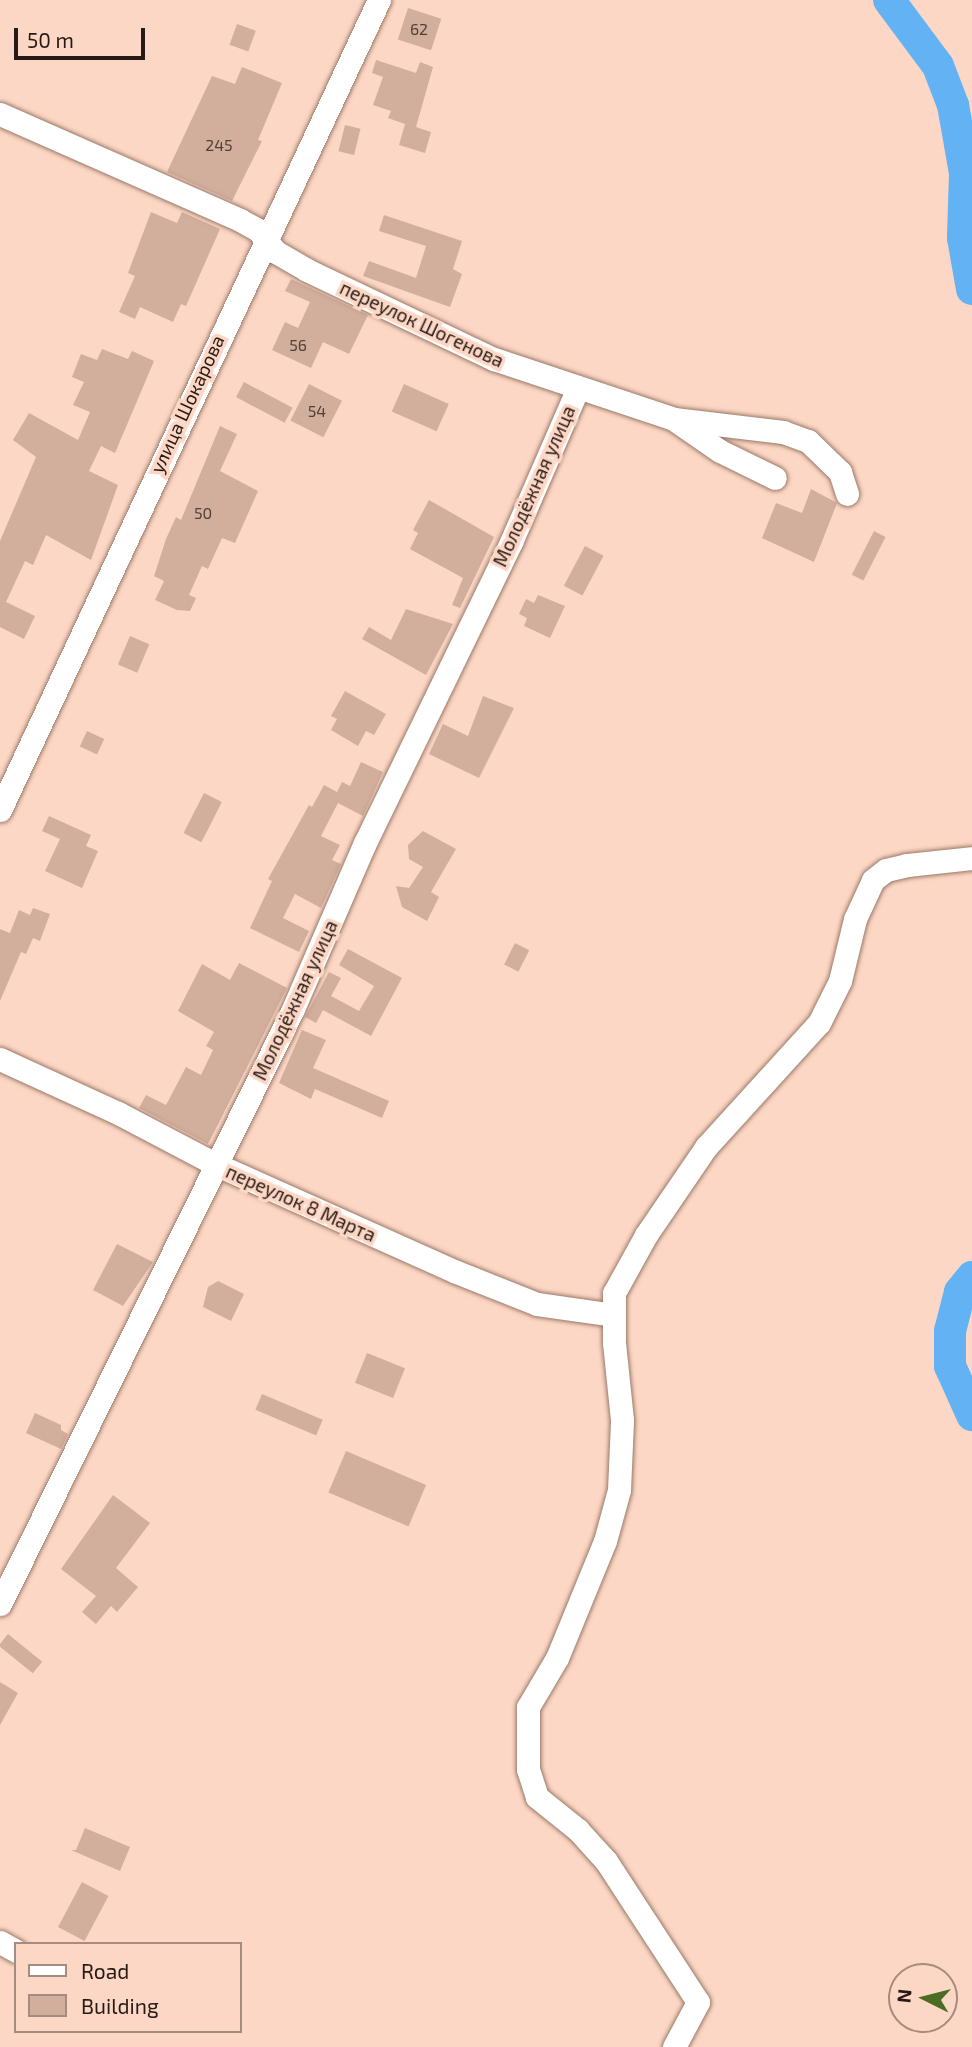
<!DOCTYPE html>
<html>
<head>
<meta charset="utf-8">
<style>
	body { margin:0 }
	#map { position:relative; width:972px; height:2047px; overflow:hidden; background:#fdd7c5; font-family:"Exo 2",sans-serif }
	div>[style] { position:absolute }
	.river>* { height:32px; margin:-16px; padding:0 16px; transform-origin:16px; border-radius:16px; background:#63b3f4 }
	.building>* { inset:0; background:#d2ae9c; transform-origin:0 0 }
	.roads { filter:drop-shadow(0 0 2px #9a7968) drop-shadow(0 0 2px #9a7968) }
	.minor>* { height:23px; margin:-11.5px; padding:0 11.5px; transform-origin:11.5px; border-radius:11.5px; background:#fff }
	span { translate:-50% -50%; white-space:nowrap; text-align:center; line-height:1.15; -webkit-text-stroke:7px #fdd7c5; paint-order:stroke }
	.number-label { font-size:16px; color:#523f36 }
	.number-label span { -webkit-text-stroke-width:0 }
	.street-label { font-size:19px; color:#271a14 }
	.legend { position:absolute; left:14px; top:1942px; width:228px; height:91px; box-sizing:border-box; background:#fdd7c5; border:2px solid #a78b7e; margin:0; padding:9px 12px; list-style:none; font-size:21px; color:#271a14 }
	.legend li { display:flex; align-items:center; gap:14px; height:35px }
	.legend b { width:35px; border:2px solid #a78b7e }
	.north { position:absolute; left:888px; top:1963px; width:70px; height:70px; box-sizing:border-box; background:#fdd7c5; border:2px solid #a78b7e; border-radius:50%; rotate:276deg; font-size:19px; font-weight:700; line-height:28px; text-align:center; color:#271a14 }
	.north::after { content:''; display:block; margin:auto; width:24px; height:32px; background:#4c6c23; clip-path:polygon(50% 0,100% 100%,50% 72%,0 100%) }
	.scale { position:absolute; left:14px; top:28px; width:131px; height:32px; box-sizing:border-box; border:4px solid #271a14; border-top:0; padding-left:9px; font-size:21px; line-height:24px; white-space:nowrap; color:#271a14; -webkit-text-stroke:5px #fdd7c5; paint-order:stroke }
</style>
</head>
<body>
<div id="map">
	<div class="river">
		<div style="left:889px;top:0;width:82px;rotate:53.4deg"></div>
		<div style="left:938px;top:66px;width:42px;rotate:69deg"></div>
		<div style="left:953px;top:105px;width:69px;rotate:80deg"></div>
		<div style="left:965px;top:173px;width:65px;rotate:91.8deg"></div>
		<div style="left:963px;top:238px;width:52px;rotate:80deg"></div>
		<div style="left:972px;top:1277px;width:19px;rotate:129deg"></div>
		<div style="left:960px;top:1292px;width:40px;rotate:104.4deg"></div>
		<div style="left:950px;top:1331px;width:35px;rotate:90deg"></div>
		<div style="left:950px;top:1366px;width:54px;rotate:65.8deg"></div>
	</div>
	<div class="building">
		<div style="left:408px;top:8px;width:35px;height:33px;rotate:18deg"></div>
		<div style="left:237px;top:24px;width:20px;height:22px;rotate:20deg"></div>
		<div style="clip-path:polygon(376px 60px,416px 73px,420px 62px,433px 67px,416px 127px,431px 132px,425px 153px,399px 145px,405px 124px,388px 118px,391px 111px,373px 105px,383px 77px,372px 73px)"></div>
		<div style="clip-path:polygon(242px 67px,282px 83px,258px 140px,262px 141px,232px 201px,167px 172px,212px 76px,235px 84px)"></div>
		<div style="left:345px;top:125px;width:16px;height:27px;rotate:14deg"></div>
		<div style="clip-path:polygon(151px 212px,177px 223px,182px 212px,220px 229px,186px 306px,181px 304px,173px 322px,140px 307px,135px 319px,119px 312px,135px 276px,128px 273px)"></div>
		<div style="clip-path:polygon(384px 215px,462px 241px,453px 269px,462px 274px,450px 307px,363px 276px,369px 261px,416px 278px,426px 246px,379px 231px)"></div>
		<div style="clip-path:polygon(291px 279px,368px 315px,349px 354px,323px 342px,311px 368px,272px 350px,285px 322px,298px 328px,310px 302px,285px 291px)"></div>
		<div style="clip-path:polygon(102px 349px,128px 359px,132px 351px,154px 361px,115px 453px,101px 446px,89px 471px,118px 485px,91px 560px,46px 535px,33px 565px,25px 561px,6px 602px,35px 616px,24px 639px,0 627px,0 541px,36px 457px,13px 440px,29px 413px,78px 440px,90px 412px,73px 405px,84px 382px,72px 377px,81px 354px,97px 360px)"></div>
		<div style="left:244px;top:382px;width:55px;height:17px;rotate:28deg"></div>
		<div style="left:309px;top:384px;width:37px;height:41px;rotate:27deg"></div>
		<div style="left:404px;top:384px;width:49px;height:30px;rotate:24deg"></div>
		<div style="clip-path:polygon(220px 426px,237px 434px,220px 471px,258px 491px,235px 543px,222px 538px,208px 569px,202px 566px,189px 595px,196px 598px,190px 611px,177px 610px,155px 600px,164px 581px,154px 576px,166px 539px,176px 517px,181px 520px)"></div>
		<div style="clip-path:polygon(811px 489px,837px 503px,814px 562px,762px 538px,776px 503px,802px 513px)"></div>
		<div style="clip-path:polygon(429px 500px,494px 537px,460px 608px,452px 605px,463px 578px,410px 549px,418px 533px,413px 530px)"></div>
		<div style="left:874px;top:531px;width:13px;height:49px;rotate:27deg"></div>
		<div style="left:585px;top:546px;width:21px;height:45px;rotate:28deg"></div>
		<div style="clip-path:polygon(538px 595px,565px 606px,550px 638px,524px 626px,527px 618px,519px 614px,526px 599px,534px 603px)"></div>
		<div style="clip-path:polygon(406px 609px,453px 624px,426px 675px,362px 639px,369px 627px,391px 640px)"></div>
		<div style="left:130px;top:636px;width:21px;height:31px;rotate:23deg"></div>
		<div style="clip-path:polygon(345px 691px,386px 714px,374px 735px,366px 731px,358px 746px,331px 730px,337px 719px,331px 716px)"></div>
		<div style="clip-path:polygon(483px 696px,514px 708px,479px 778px,429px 754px,443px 724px,468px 736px)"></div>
		<div style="left:87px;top:731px;width:19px;height:17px;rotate:25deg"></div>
		<div style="clip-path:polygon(361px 762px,383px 772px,363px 816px,338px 803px,321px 836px,340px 845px,332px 860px,341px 864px,321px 908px,295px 894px,283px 918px,309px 931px,299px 952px,250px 928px,272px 881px,268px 879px,309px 805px,312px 807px,324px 785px,337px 792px,342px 782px,350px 786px)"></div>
		<div style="left:204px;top:793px;width:20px;height:45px;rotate:27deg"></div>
		<div style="clip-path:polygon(49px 816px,91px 835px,86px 846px,98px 851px,82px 888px,45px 871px,60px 839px,42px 831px)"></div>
		<div style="clip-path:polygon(423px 831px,456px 849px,431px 892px,439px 897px,427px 921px,402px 907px,396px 886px,409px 888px,423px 867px,409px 859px,408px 845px)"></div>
		<div style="clip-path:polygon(33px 908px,50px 914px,40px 941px,33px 938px,26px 954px,21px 952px,0 1001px,0 929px,10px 933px,19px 910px,30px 915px)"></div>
		<div style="left:515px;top:943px;width:16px;height:24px;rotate:27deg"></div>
		<div style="clip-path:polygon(348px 949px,402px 978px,371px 1036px,323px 1010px,316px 1023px,305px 1017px,329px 972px,341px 978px,331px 996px,359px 1011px,374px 986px,339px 965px)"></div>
		<div style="clip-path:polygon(239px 963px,287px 988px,208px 1144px,139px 1108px,146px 1095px,166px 1105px,186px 1067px,201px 1075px,213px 1050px,206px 1046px,214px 1032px,178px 1011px,202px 964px,230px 980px)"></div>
		<div style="clip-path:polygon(302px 1030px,326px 1040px,313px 1068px,389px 1101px,382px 1118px,315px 1089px,311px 1099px,279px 1083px)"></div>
		<div style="clip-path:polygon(117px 1244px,153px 1262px,123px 1306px,93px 1290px)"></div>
		<div style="clip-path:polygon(218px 1281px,244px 1294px,231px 1321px,203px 1307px,208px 1287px)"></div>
		<div style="left:367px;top:1353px;width:41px;height:32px;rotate:22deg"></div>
		<div style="left:262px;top:1394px;width:66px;height:17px;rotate:23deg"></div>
		<div style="clip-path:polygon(35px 1413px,61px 1425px,61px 1430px,68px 1434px,61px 1449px,26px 1433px)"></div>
		<div style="left:346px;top:1451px;width:87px;height:45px;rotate:23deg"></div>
		<div style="clip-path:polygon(113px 1495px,150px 1523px,116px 1568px,138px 1587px,117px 1612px,111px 1606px,96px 1624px,82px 1612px,96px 1596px,61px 1569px)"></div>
		<div style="left:8px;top:1634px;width:44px;height:15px;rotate:39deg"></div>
		<div style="clip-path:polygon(0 1682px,18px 1693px,0 1725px)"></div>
		<div style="clip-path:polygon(85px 1828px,130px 1847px,120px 1871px,71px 1850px,76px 1850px)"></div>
		<div style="left:82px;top:1882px;width:30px;height:51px;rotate:28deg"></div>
	</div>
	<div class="roads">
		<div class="minor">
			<div style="left:0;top:114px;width:262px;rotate:23.8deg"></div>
			<div style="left:240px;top:220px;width:21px;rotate:29deg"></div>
			<div style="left:258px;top:230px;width:28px;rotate:51deg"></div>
			<div style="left:276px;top:252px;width:36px;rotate:30deg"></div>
			<div style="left:307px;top:270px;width:207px;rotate:25.5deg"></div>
			<div style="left:494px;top:359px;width:190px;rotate:18.4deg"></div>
			<div style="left:674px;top:419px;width:110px;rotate:6.8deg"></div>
			<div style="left:783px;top:432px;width:27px;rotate:20deg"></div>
			<div style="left:808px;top:441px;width:45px;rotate:44.1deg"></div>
			<div style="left:840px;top:472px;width:23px;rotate:72deg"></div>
			<div style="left:675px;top:420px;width:55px;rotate:34.6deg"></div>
			<div style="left:720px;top:451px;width:61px;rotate:26.1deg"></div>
			<div style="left:0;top:810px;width:894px;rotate:-64.93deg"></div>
			<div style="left:0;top:1059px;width:130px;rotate:24.6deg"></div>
			<div style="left:118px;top:1113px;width:110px;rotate:27.7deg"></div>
			<div style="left:215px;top:1164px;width:262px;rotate:24.1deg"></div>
			<div style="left:454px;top:1271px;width:89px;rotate:21.7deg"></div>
			<div style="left:537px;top:1304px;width:77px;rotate:8.2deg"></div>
			<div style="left:0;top:1604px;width:663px;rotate:-63.78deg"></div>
			<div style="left:293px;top:1009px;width:181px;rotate:-66.6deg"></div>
			<div style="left:365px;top:843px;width:335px;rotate:-64.1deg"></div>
			<div style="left:511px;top:542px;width:166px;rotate:-66.5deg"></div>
			<div style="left:0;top:1942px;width:18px;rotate:29deg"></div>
			<div style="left:674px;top:2047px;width:51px;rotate:-61.9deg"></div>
			<div style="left:698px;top:2002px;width:168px;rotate:-123.1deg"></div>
			<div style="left:606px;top:1861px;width:42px;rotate:-132.1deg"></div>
			<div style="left:578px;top:1830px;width:53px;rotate:-141.2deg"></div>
			<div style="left:537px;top:1797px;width:29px;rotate:-108deg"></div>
			<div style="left:528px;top:1769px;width:62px;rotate:-90deg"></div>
			<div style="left:528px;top:1707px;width:57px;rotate:-59.4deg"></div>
			<div style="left:557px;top:1658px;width:126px;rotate:-67.7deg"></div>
			<div style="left:605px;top:1541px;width:53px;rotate:-74.6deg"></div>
			<div style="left:619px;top:1490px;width:70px;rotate:-87.5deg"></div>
			<div style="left:622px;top:1420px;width:77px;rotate:-95.9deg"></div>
			<div style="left:614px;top:1343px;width:50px;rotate:-90deg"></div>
			<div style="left:614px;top:1293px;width:66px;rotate:-61.1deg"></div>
			<div style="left:646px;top:1235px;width:107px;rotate:-55.7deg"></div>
			<div style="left:706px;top:1147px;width:168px;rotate:-47.7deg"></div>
			<div style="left:819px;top:1023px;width:47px;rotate:-63.4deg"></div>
			<div style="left:840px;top:981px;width:64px;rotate:-76.4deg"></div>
			<div style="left:855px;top:919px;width:43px;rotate:-65.2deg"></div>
			<div style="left:873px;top:880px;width:16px;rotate:-38deg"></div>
			<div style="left:886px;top:870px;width:22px;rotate:-13deg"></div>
			<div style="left:907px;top:865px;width:65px;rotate:-6.1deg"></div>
		</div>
	</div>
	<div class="number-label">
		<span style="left:419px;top:29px">62</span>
		<span style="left:219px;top:145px">245</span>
		<span style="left:298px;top:345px">56</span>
		<span style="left:317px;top:411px">54</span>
		<span style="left:203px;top:513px">50</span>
	</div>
	<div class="street-label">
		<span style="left:422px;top:324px;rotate:25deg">переулок Шогенова</span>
		<span style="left:187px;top:404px;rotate:-65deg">улица Шокарова</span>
		<span style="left:534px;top:486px;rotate:-66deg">Молодёжная улица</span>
		<span style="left:295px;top:1000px;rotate:-65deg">Молодёжная улица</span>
		<span style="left:301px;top:1203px;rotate:24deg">переулок 8 Марта</span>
	</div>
	<ul class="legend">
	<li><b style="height:9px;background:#fff"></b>Road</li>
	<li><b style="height:19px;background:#d2ae9c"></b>Building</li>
	</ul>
	<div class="north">N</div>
	<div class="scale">50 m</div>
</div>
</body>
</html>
